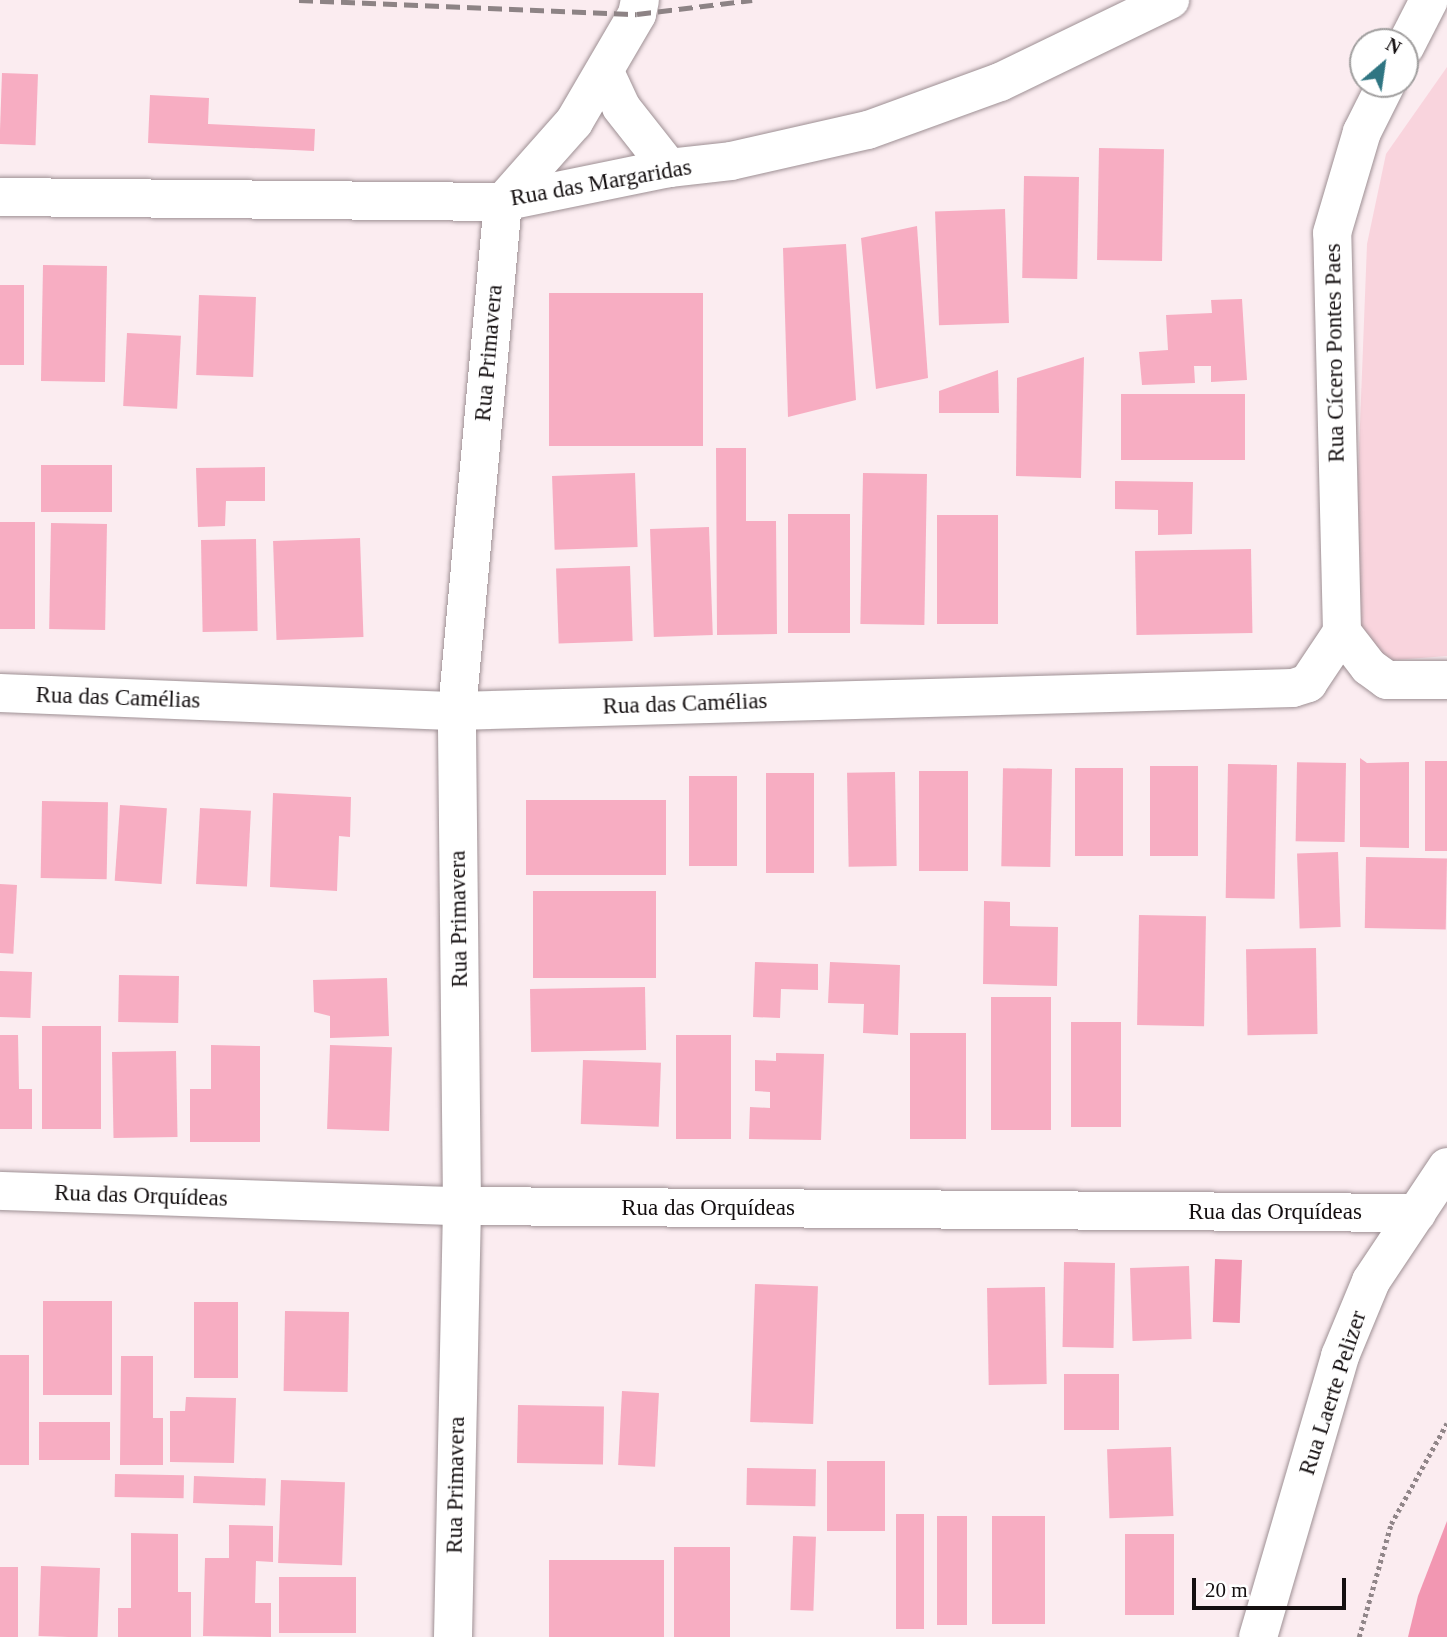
<!DOCTYPE html>
<html>
<head>
<meta charset="utf-8">
<style>
	body { margin:0 }
	#map { position:relative; width:1447px; height:1637px; overflow:hidden; background:#fbecf0; font-family:"Times New Roman",serif }
	div>[style] { position:absolute }
	.green>* { inset:0; background:#f9d4dd }
	.water>* { inset:0; background:#f297b2; transform-origin:0 0 }
	.building>* { inset:0; background:#f7adc2; transform-origin:0 0 }
	.path>* { height:4.5px; margin-top:-2.25px; transform-origin:0; background:repeating-linear-gradient(90deg,#918689 0 3.5px,transparent 0 7px) }
	.roads { filter:drop-shadow(0 0 2px #9e9094) drop-shadow(0 0 2px #9e9094) }
	.street>* { height:38px; margin:-19px; padding:0 19px; transform-origin:19px; border-radius:19px; background:#fff }
	.rail>* { height:5px; margin-top:-2.5px; transform-origin:0; background:repeating-linear-gradient(90deg,#8d8385 0 14px,transparent 0 21px) }
	span { translate:-50% -50%; white-space:nowrap; text-align:center; line-height:1.15; -webkit-text-stroke:7px #fff; paint-order:stroke }
	.street-label { font-size:23px; color:#140f10 }
	.north { position:absolute; left:1349px; top:28px; width:70px; height:70px; box-sizing:border-box; background:#fff; border:2px solid #a19f9f; border-radius:50%; rotate:29deg; font-size:19px; font-weight:700; line-height:28px; text-align:center; color:#140f10 }
	.north::after { content:''; display:block; margin:auto; width:24px; height:32px; background:#2f7582; clip-path:polygon(50% 0,100% 100%,50% 72%,0 100%) }
	.scale { position:absolute; left:1192px; top:1578px; width:154px; height:32px; box-sizing:border-box; border:4px solid #140f10; border-top:0; padding-left:9px; font-size:21px; line-height:24px; white-space:nowrap; color:#140f10; -webkit-text-stroke:5px #fff; paint-order:stroke }
</style>
</head>
<body>
<div id="map">
	<div class="green">
		<div style="clip-path:polygon(1447px 67px,1447px 656px,1382px 661px,1360px 634px,1354px 579px,1367px 244px,1386px 154px)"></div>
	</div>
	<div class="water">
		<div style="left:1215px;top:1259px;width:27px;height:63px;rotate:2deg"></div>
		<div style="clip-path:polygon(1447px 1521px,1447px 1637px,1408px 1637px,1418px 1596px)"></div>
	</div>
	<div class="building">
		<div style="left:2px;top:73px;width:36px;height:71px;rotate:2deg"></div>
		<div style="clip-path:polygon(150px 95px,209px 98px,208px 124px,315px 129px,314px 151px,148px 143px)"></div>
		<div style="left:1099px;top:148px;width:65px;height:112px;rotate:1deg"></div>
		<div style="left:1024px;top:176px;width:55px;height:102px;rotate:1deg"></div>
		<div style="left:1005px;top:209px;width:114px;height:70px;rotate:88deg"></div>
		<div style="clip-path:polygon(917px 226px,928px 378px,876px 389px,861px 238px)"></div>
		<div style="clip-path:polygon(846px 244px,856px 400px,788px 417px,783px 248px)"></div>
		<div style="left:43px;top:265px;width:64px;height:116px;rotate:1deg"></div>
		<div style="left:0;top:285px;width:24px;height:80px"></div>
		<div style="left:549px;top:293px;width:154px;height:153px"></div>
		<div style="left:199px;top:295px;width:57px;height:80px;rotate:2deg"></div>
		<div style="clip-path:polygon(1242px 299px,1247px 380px,1211px 382px,1211px 366px,1194px 366px,1195px 383px,1142px 385px,1139px 352px,1168px 350px,1166px 315px,1212px 313px,1211px 300px)"></div>
		<div style="left:127px;top:333px;width:54px;height:73px;rotate:3deg"></div>
		<div style="clip-path:polygon(1084px 357px,1081px 478px,1016px 476px,1017px 378px)"></div>
		<div style="clip-path:polygon(998px 370px,999px 413px,939px 413px,939px 391px)"></div>
		<div style="left:1121px;top:394px;width:124px;height:66px"></div>
		<div style="clip-path:polygon(716px 448px,746px 448px,746px 521px,776px 521px,777px 634px,717px 635px)"></div>
		<div style="left:41px;top:465px;width:71px;height:47px"></div>
		<div style="clip-path:polygon(265px 467px,265px 501px,226px 501px,225px 526px,198px 527px,196px 468px)"></div>
		<div style="left:635px;top:473px;width:74px;height:83px;rotate:88deg"></div>
		<div style="left:863px;top:473px;width:64px;height:151px;rotate:1deg"></div>
		<div style="clip-path:polygon(1115px 481px,1193px 482px,1192px 534px,1158px 535px,1158px 510px,1115px 509px)"></div>
		<div style="left:850px;top:514px;width:119px;height:62px;rotate:90deg"></div>
		<div style="left:937px;top:515px;width:61px;height:109px"></div>
		<div style="left:0;top:522px;width:35px;height:107px"></div>
		<div style="left:51px;top:523px;width:56px;height:106px;rotate:1deg"></div>
		<div style="left:709px;top:527px;width:108px;height:59px;rotate:88deg"></div>
		<div style="left:360px;top:538px;width:99px;height:87px;rotate:88deg"></div>
		<div style="left:256px;top:539px;width:92px;height:55px;rotate:89deg"></div>
		<div style="left:1251px;top:549px;width:84px;height:116px;rotate:89deg"></div>
		<div style="left:630px;top:566px;width:75px;height:74px;rotate:88deg"></div>
		<div style="clip-path:polygon(1360px 758px,1367px 763px,1409px 762px,1409px 848px,1360px 847px)"></div>
		<div style="left:1447px;top:761px;width:90px;height:22px;rotate:90deg"></div>
		<div style="left:1346px;top:763px;width:79px;height:49px;rotate:91deg"></div>
		<div style="left:1228px;top:764px;width:49px;height:134px;rotate:1deg"></div>
		<div style="left:1198px;top:766px;width:90px;height:48px;rotate:90deg"></div>
		<div style="left:1123px;top:768px;width:88px;height:48px;rotate:90deg"></div>
		<div style="left:1052px;top:769px;width:98px;height:49px;rotate:91deg"></div>
		<div style="left:968px;top:771px;width:100px;height:49px;rotate:90deg"></div>
		<div style="left:895px;top:772px;width:94px;height:48px;rotate:89deg"></div>
		<div style="left:814px;top:773px;width:100px;height:48px;rotate:90deg"></div>
		<div style="left:689px;top:776px;width:48px;height:90px"></div>
		<div style="clip-path:polygon(273px 793px,351px 797px,350px 837px,339px 836px,337px 891px,270px 887px)"></div>
		<div style="left:526px;top:800px;width:140px;height:75px"></div>
		<div style="left:42px;top:801px;width:66px;height:77px;rotate:1deg"></div>
		<div style="left:120px;top:805px;width:47px;height:76px;rotate:4deg"></div>
		<div style="left:200px;top:808px;width:51px;height:76px;rotate:3deg"></div>
		<div style="left:1338px;top:852px;width:75px;height:41px;rotate:88deg"></div>
		<div style="left:1366px;top:857px;width:81px;height:71px;rotate:1deg"></div>
		<div style="left:0;top:884px;width:17px;height:69px;rotate:3deg"></div>
		<div style="left:533px;top:891px;width:123px;height:87px"></div>
		<div style="clip-path:polygon(984px 901px,1010px 902px,1010px 926px,1058px 927px,1057px 986px,983px 984px)"></div>
		<div style="left:1139px;top:915px;width:67px;height:110px;rotate:1deg"></div>
		<div style="left:1316px;top:948px;width:86px;height:70px;rotate:89deg"></div>
		<div style="clip-path:polygon(755px 962px,818px 964px,818px 990px,781px 989px,780px 1018px,753px 1017px)"></div>
		<div style="clip-path:polygon(830px 962px,900px 965px,898px 1035px,863px 1033px,864px 1004px,828px 1003px)"></div>
		<div style="left:0;top:971px;width:32px;height:46px;rotate:2deg"></div>
		<div style="left:119px;top:975px;width:60px;height:47px;rotate:1deg"></div>
		<div style="clip-path:polygon(387px 978px,389px 1036px,330px 1038px,330px 1016px,314px 1012px,313px 980px)"></div>
		<div style="left:645px;top:987px;width:63px;height:115px;rotate:89deg"></div>
		<div style="left:991px;top:997px;width:60px;height:133px"></div>
		<div style="left:1071px;top:1022px;width:50px;height:105px"></div>
		<div style="left:42px;top:1026px;width:59px;height:103px"></div>
		<div style="left:910px;top:1033px;width:56px;height:106px"></div>
		<div style="clip-path:polygon(0 1035px,18px 1035px,19px 1089px,32px 1089px,32px 1129px,0 1129px)"></div>
		<div style="left:676px;top:1035px;width:55px;height:104px"></div>
		<div style="clip-path:polygon(211px 1045px,260px 1046px,260px 1142px,190px 1142px,190px 1089px,211px 1089px)"></div>
		<div style="left:330px;top:1045px;width:62px;height:84px;rotate:2deg"></div>
		<div style="left:176px;top:1051px;width:86px;height:64px;rotate:89deg"></div>
		<div style="clip-path:polygon(776px 1053px,824px 1054px,821px 1140px,749px 1139px,750px 1107px,770px 1108px,770px 1092px,755px 1091px,755px 1060px,776px 1061px)"></div>
		<div style="left:583px;top:1060px;width:78px;height:64px;rotate:2deg"></div>
		<div style="left:1064px;top:1262px;width:51px;height:85px;rotate:1deg"></div>
		<div style="left:1189px;top:1266px;width:73px;height:59px;rotate:88deg"></div>
		<div style="left:755px;top:1284px;width:63px;height:138px;rotate:2deg"></div>
		<div style="left:1045px;top:1287px;width:97px;height:58px;rotate:89deg"></div>
		<div style="left:43px;top:1301px;width:69px;height:94px"></div>
		<div style="left:194px;top:1302px;width:44px;height:76px"></div>
		<div style="left:285px;top:1311px;width:64px;height:80px;rotate:1deg"></div>
		<div style="left:0;top:1355px;width:29px;height:110px"></div>
		<div style="clip-path:polygon(121px 1356px,153px 1356px,153px 1418px,163px 1418px,163px 1465px,120px 1465px)"></div>
		<div style="left:1064px;top:1374px;width:55px;height:56px"></div>
		<div style="left:622px;top:1391px;width:37px;height:74px;rotate:3deg"></div>
		<div style="clip-path:polygon(186px 1397px,236px 1398px,234px 1463px,170px 1462px,170px 1411px,185px 1411px)"></div>
		<div style="left:518px;top:1405px;width:86px;height:58px;rotate:1deg"></div>
		<div style="left:39px;top:1422px;width:71px;height:38px"></div>
		<div style="left:1171px;top:1447px;width:69px;height:64px;rotate:88deg"></div>
		<div style="left:827px;top:1461px;width:58px;height:70px"></div>
		<div style="left:747px;top:1468px;width:69px;height:37px;rotate:1deg"></div>
		<div style="left:115px;top:1474px;width:69px;height:23px;rotate:1deg"></div>
		<div style="left:194px;top:1476px;width:72px;height:27px;rotate:2deg"></div>
		<div style="left:281px;top:1480px;width:64px;height:83px;rotate:2deg"></div>
		<div style="left:896px;top:1514px;width:28px;height:115px"></div>
		<div style="left:937px;top:1516px;width:30px;height:109px"></div>
		<div style="left:992px;top:1516px;width:53px;height:108px"></div>
		<div style="clip-path:polygon(229px 1525px,273px 1526px,273px 1562px,256px 1561px,255px 1603px,271px 1603px,271px 1637px,203px 1636px,205px 1558px,229px 1558px)"></div>
		<div style="clip-path:polygon(131px 1533px,178px 1534px,178px 1592px,191px 1592px,191px 1637px,118px 1637px,118px 1608px,131px 1608px)"></div>
		<div style="left:1125px;top:1534px;width:49px;height:81px"></div>
		<div style="left:793px;top:1536px;width:23px;height:74px;rotate:2deg"></div>
		<div style="left:674px;top:1547px;width:56px;height:90px"></div>
		<div style="left:549px;top:1560px;width:115px;height:77px"></div>
		<div style="left:41px;top:1566px;width:59px;height:70px;rotate:2deg"></div>
		<div style="left:0;top:1567px;width:18px;height:70px"></div>
		<div style="left:279px;top:1577px;width:77px;height:56px"></div>
	</div>
	<div class="path">
		<div style="left:1359px;top:1637px;width:117px;rotate:-74.2deg"></div>
		<div style="left:1391px;top:1524px;width:115px;rotate:-61deg"></div>
	</div>
	<div class="roads">
		<div class="street">
			<div style="left:1405px;top:47px;width:53px;rotate:-62.9deg"></div>
			<div style="left:605px;top:72px;width:38px;rotate:65deg"></div>
			<div style="left:621px;top:107px;width:78px;rotate:51.8deg"></div>
			<div style="left:0;top:197px;width:503px;rotate:0.57deg"></div>
			<div style="left:503px;top:202px;width:169px;rotate:-11.6deg"></div>
			<div style="left:669px;top:168px;width:62px;rotate:-6.4deg"></div>
			<div style="left:731px;top:161px;width:140px;rotate:-12.8deg"></div>
			<div style="left:868px;top:130px;width:140px;rotate:-20deg"></div>
			<div style="left:1000px;top:82px;width:189px;rotate:-25.8deg"></div>
			<div style="left:503px;top:202px;width:107px;rotate:-48.4deg"></div>
			<div style="left:574px;top:122px;width:125px;rotate:-59.7deg"></div>
			<div style="left:637px;top:14px;width:14px;rotate:-78deg"></div>
			<div style="left:1342px;top:632px;width:399px;rotate:-91.4deg"></div>
			<div style="left:1332px;top:233px;width:105px;rotate:-73.5deg"></div>
			<div style="left:1362px;top:132px;width:54px;rotate:-63.4deg"></div>
			<div style="left:1342px;top:632px;width:44px;rotate:52.4deg"></div>
			<div style="left:1369px;top:667px;width:22px;rotate:36deg"></div>
			<div style="left:1387px;top:680px;width:60px"></div>
			<div style="left:0;top:693px;width:457px;rotate:2.3deg"></div>
			<div style="left:457px;top:711px;width:836px;rotate:-1.58deg"></div>
			<div style="left:1293px;top:688px;width:16px;rotate:-18deg"></div>
			<div style="left:1308px;top:683px;width:61px;rotate:-56.3deg"></div>
			<div style="left:0;top:1191px;width:462px;rotate:1.9deg"></div>
			<div style="left:462px;top:1206px;width:955px;rotate:0.42deg"></div>
			<div style="left:453px;top:1637px;width:431px;rotate:-88.8deg"></div>
			<div style="left:462px;top:1206px;width:495px;rotate:-90.6deg"></div>
			<div style="left:457px;top:711px;width:511px;rotate:-84.84deg"></div>
			<div style="left:1258px;top:1637px;width:293px;rotate:-73.7deg"></div>
			<div style="left:1340px;top:1356px;width:81px;rotate:-67.5deg"></div>
			<div style="left:1371px;top:1281px;width:137px;rotate:-56.3deg"></div>
		</div>
	</div>
	<div class="rail">
		<div style="left:299px;top:0;width:338px;rotate:2.4deg"></div>
		<div style="left:637px;top:14px;width:116px;rotate:-6.9deg"></div>
	</div>
	<div class="street-label">
		<span style="left:601px;top:183px;rotate:-10deg">Rua das Margaridas</span>
		<span style="left:489px;top:353px;rotate:-85deg">Rua Primavera</span>
		<span style="left:1335px;top:353px;rotate:-91deg">Rua Cícero Pontes Paes</span>
		<span style="left:118px;top:698px;rotate:2deg">Rua das Camélias</span>
		<span style="left:685px;top:704px;rotate:-2deg">Rua das Camélias</span>
		<span style="left:459px;top:919px;rotate:-91deg">Rua Primavera</span>
		<span style="left:141px;top:1196px;rotate:2deg">Rua das Orquídeas</span>
		<span style="left:708px;top:1208px">Rua das Orquídeas</span>
		<span style="left:1275px;top:1212px">Rua das Orquídeas</span>
		<span style="left:1333px;top:1393px;rotate:-72deg">Rua Laerte Pelizer</span>
		<span style="left:456px;top:1485px;rotate:-89deg">Rua Primavera</span>
	</div>
	<div class="north">N</div>
	<div class="scale">20 m</div>
</div>
</body>
</html>
